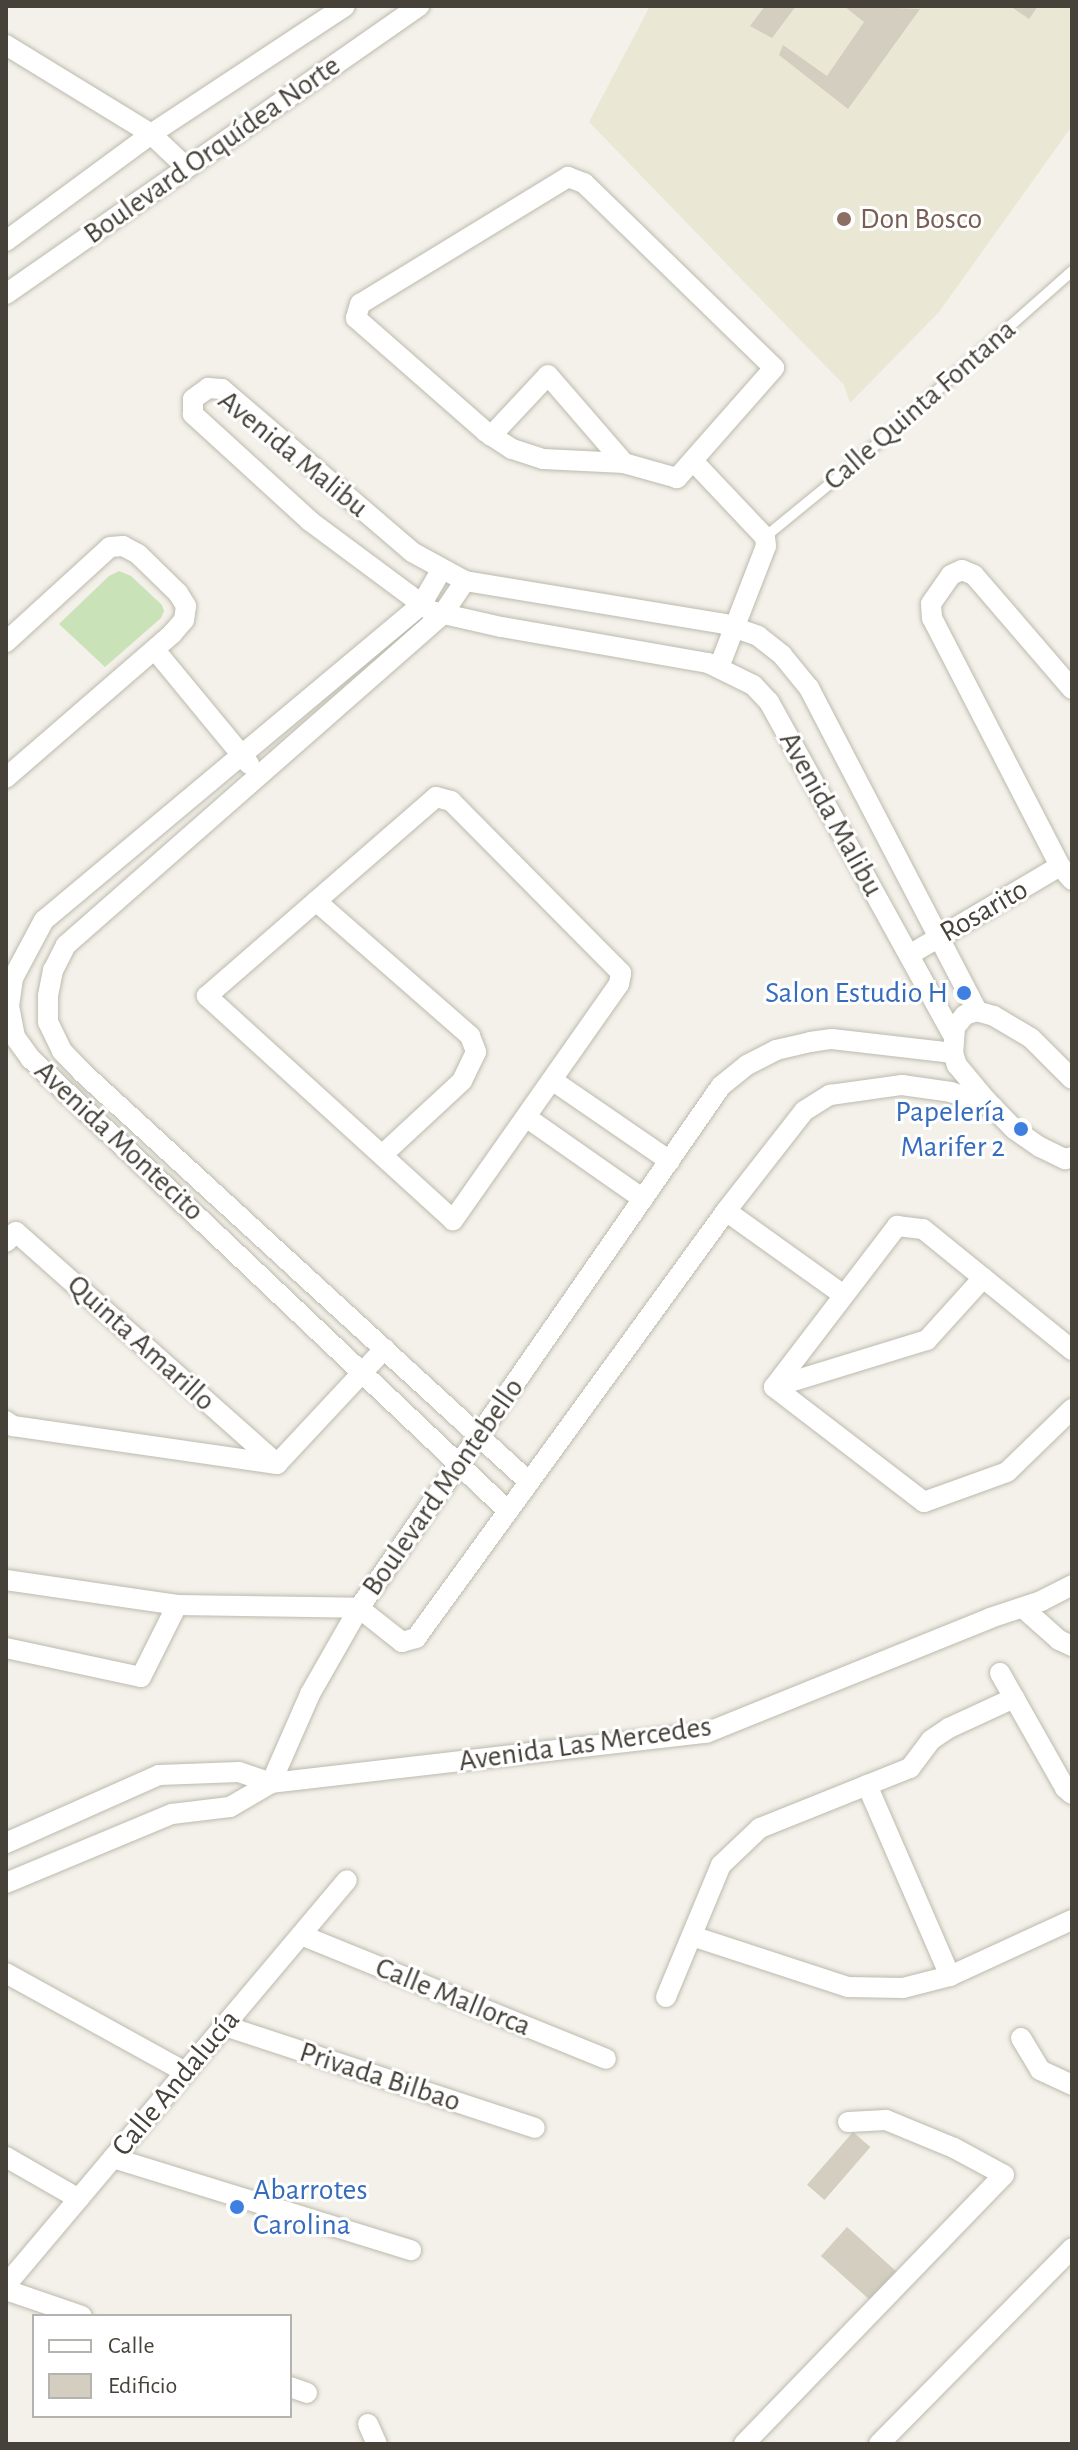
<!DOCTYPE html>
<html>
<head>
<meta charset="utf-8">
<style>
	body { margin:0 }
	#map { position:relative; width:1078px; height:2450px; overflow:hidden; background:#f3f1ea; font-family:"Alegreya Sans",sans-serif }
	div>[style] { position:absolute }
	.education>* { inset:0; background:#eae7d5 }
	.green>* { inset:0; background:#c9e2b7 }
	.building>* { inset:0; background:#d3cec0; transform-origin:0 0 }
	.roads { filter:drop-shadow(0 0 2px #bdbaad) drop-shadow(0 0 2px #bdbaad) }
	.service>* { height:10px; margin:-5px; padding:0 5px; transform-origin:5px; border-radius:5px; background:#fff }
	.minor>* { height:20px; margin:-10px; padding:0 10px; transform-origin:10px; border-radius:10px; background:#fff }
	.dots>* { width:22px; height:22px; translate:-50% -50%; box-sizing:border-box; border:4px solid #fff; border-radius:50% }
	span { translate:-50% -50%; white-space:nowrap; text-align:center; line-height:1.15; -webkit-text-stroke:6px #fff; paint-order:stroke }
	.street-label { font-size:30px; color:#464239 }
	.education-label { font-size:30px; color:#785e54 }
	.left { translate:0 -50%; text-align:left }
	.shop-label { font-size:30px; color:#366cbe }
	.right { translate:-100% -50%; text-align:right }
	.frame { position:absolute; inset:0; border:8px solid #464239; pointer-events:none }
	.legend { position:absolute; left:32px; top:2314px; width:260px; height:104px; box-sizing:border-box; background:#fff; border:2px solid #b5b3b0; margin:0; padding:10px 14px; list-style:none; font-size:24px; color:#464239 }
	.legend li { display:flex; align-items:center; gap:16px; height:40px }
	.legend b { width:40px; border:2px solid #b5b3b0 }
</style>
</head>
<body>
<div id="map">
	<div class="education">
		<div style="clip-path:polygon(650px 6px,1072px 6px,1072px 126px,939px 312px,850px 403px,844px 385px,589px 122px)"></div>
	</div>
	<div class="green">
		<div style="clip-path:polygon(119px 571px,131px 576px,162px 605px,164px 611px,161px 618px,105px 667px,59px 624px,109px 576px)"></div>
	</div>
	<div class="building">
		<div style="clip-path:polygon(765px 6px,796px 6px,772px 38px,750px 26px)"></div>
		<div style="clip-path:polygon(844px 6px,920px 9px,848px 109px,779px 55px,783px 45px,827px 76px,864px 22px)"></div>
		<div style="clip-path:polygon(1010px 6px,1038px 6px,1029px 19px)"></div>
		<div style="left:853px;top:2132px;width:23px;height:70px;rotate:41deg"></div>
		<div style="left:847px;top:2227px;width:71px;height:39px;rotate:42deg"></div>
	</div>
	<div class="roads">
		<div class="service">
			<div style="left:765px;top:537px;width:114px;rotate:-39.3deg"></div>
			<div style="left:853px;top:465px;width:293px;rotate:-41.5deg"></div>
		</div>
		<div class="minor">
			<div style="left:6px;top:45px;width:170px;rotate:31.5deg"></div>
			<div style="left:151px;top:134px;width:48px;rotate:43.3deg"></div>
			<div style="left:568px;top:177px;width:17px;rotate:21deg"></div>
			<div style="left:584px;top:183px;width:265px;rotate:44.2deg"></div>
			<div style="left:774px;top:368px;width:147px;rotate:131.4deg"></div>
			<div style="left:677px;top:478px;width:55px;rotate:-164.2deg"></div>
			<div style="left:624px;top:463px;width:81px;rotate:-177.2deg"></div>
			<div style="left:543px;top:459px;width:33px;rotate:-162deg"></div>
			<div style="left:512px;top:449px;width:31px;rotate:-147deg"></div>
			<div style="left:486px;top:432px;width:173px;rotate:-138.8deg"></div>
			<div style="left:356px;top:318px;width:15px;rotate:-74deg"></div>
			<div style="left:360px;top:304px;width:244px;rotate:-31.4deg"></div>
			<div style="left:6px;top:241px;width:180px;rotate:-36.4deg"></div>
			<div style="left:151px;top:134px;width:232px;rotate:-33.4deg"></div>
			<div style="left:6px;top:294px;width:504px;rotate:-34.89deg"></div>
			<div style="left:491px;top:436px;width:83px;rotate:-46.9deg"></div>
			<div style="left:548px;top:375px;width:116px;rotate:49.2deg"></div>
			<div style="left:694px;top:462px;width:103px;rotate:46.6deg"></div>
			<div style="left:765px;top:537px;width:9px;rotate:84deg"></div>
			<div style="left:766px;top:546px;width:130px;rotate:111.2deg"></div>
			<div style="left:442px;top:569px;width:42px;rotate:120.3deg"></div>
			<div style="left:421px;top:605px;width:491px;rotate:140.1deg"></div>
			<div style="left:44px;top:920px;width:66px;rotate:118.1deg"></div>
			<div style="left:13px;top:978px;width:28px;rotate:98deg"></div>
			<div style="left:9px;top:1006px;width:32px;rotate:79deg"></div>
			<div style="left:15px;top:1037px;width:26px;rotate:54deg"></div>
			<div style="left:30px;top:1058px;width:659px;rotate:43.46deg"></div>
			<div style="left:465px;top:581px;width:40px;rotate:124deg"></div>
			<div style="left:443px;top:614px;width:502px;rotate:138.72deg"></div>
			<div style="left:66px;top:945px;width:28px;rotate:117deg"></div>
			<div style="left:53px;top:970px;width:26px;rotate:101deg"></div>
			<div style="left:48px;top:996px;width:26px;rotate:90deg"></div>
			<div style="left:48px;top:1022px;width:32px;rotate:64deg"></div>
			<div style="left:62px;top:1051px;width:29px;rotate:46deg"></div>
			<div style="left:82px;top:1072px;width:607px;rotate:42.53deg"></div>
			<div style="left:6px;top:642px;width:141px;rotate:-42.4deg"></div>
			<div style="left:110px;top:547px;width:13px;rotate:-4deg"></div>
			<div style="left:123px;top:546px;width:17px;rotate:28deg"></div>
			<div style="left:138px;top:554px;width:56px;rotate:44.3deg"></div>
			<div style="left:178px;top:593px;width:15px;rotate:58deg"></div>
			<div style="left:186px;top:606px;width:14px;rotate:98deg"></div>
			<div style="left:184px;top:620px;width:18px;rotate:131deg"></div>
			<div style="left:172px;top:634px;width:220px;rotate:139.1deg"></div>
			<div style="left:155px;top:650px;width:148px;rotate:50.5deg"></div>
			<div style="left:1072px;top:689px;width:150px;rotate:-130.7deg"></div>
			<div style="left:974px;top:575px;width:13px;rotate:-157deg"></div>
			<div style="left:962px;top:570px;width:12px;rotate:156deg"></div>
			<div style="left:951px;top:575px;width:35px;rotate:125deg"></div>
			<div style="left:931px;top:604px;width:14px;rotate:86deg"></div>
			<div style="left:932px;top:618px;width:279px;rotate:62.7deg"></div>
			<div style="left:1060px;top:866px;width:18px;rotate:49deg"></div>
			<div style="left:436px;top:797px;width:16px;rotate:15deg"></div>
			<div style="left:451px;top:801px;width:242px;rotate:45.3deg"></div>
			<div style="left:621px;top:973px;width:11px;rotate:100deg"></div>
			<div style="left:619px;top:984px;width:289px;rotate:125.1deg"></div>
			<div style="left:453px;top:1220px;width:333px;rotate:-137.7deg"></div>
			<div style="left:207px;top:996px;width:303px;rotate:-41deg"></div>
			<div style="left:316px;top:901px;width:205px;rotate:41.2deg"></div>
			<div style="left:470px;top:1036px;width:17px;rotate:69deg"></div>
			<div style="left:476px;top:1052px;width:32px;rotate:116deg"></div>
			<div style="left:462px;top:1081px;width:109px;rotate:137.2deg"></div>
			<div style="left:909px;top:955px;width:175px;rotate:-30.5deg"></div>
			<div style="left:954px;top:1037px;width:383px;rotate:-118.9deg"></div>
			<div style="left:769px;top:702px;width:23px;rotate:-133deg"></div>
			<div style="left:753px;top:685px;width:50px;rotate:-153.9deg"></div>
			<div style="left:708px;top:663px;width:210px;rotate:-170.1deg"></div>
			<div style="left:501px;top:627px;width:72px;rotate:-167.1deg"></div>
			<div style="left:431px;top:611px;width:151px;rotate:-143.4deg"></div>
			<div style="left:310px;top:521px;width:159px;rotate:-137.6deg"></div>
			<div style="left:193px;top:414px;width:15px;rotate:-90deg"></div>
			<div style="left:193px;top:399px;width:19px;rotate:-36deg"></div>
			<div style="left:208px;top:388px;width:14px;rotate:4deg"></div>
			<div style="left:222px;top:389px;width:250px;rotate:40.6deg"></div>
			<div style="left:412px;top:552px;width:60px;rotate:28.7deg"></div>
			<div style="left:465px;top:581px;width:263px;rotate:9.4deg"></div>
			<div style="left:724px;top:624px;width:36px;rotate:19deg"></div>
			<div style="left:758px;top:636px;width:31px;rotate:38deg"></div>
			<div style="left:782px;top:655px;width:43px;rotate:50.7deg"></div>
			<div style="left:809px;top:688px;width:364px;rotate:62.5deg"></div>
			<div style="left:1072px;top:1079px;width:58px;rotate:-135deg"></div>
			<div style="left:1031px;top:1038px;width:43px;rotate:-149.3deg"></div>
			<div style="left:994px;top:1016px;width:18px;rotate:-164deg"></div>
			<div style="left:977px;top:1011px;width:13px;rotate:162deg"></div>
			<div style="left:965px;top:1015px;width:16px;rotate:130deg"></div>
			<div style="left:955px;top:1027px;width:26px;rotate:94deg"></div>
			<div style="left:953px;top:1053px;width:13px;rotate:72deg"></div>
			<div style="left:957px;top:1065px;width:45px;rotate:50.4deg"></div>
			<div style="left:986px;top:1100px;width:40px;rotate:46deg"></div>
			<div style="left:1014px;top:1129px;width:32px;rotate:35deg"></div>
			<div style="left:1040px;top:1147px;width:28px;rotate:26deg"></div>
			<div style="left:1065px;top:1159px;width:7px;rotate:-16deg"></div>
			<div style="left:552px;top:1080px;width:143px;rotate:34.5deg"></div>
			<div style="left:526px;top:1117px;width:143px;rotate:35deg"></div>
			<div style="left:726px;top:1211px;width:143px;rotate:35.6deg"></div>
			<div style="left:6px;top:1242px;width:14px;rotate:-45deg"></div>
			<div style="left:16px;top:1232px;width:349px;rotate:41.6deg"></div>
			<div style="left:774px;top:1387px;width:203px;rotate:-52.6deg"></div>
			<div style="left:897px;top:1226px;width:26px;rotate:7deg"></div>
			<div style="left:923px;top:1229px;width:192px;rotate:39.1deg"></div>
			<div style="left:774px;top:1387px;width:189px;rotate:37.5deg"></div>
			<div style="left:924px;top:1502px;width:88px;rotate:-19.9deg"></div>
			<div style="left:1007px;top:1472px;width:91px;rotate:-44.1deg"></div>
			<div style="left:774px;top:1387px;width:160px;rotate:-17.1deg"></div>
			<div style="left:927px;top:1340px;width:84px;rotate:-47.9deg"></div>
			<div style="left:6px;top:1421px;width:9px;rotate:36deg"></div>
			<div style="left:13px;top:1426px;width:267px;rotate:8.2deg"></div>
			<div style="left:277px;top:1464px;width:158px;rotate:-47deg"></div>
			<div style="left:6px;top:1580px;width:173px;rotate:8.3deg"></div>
			<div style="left:177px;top:1605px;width:182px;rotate:0.9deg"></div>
			<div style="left:359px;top:1608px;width:55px;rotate:38.3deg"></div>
			<div style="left:402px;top:1642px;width:15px;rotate:-16deg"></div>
			<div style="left:416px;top:1638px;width:528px;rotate:-54.02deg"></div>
			<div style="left:726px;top:1211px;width:127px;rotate:-52deg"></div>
			<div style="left:804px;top:1111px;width:31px;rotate:-32deg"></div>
			<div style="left:830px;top:1095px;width:73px;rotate:-7.9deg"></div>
			<div style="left:902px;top:1085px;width:49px;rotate:8.1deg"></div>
			<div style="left:951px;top:1092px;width:45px;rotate:19.7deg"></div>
			<div style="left:1023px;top:1608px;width:48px;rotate:41.6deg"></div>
			<div style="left:1059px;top:1640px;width:14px;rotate:25deg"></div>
			<div style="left:6px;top:1648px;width:138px;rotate:12.1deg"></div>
			<div style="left:141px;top:1677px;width:80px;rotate:-63.4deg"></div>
			<div style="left:1000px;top:1673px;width:132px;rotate:60.5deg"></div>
			<div style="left:1065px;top:1788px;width:9px;rotate:41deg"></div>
			<div style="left:271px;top:1783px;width:97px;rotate:-66.3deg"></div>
			<div style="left:310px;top:1694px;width:99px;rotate:-60.3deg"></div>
			<div style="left:359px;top:1608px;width:635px;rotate:-55.26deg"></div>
			<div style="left:721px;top:1086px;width:33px;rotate:-39deg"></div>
			<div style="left:747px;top:1065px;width:33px;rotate:-27deg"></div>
			<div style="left:776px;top:1050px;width:35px;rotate:-13deg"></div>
			<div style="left:810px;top:1042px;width:22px;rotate:-8deg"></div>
			<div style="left:832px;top:1039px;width:122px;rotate:6.6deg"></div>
			<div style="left:867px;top:1785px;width:208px;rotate:66.5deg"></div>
			<div style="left:6px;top:1843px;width:167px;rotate:-24deg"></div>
			<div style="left:159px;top:1775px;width:80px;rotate:-2.1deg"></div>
			<div style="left:239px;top:1772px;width:34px;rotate:19deg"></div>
			<div style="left:6px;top:1883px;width:180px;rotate:-22.6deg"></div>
			<div style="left:172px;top:1814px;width:58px;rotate:-6.9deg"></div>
			<div style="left:230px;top:1807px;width:48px;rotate:-30.3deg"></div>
			<div style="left:271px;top:1783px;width:438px;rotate:-6.6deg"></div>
			<div style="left:706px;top:1733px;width:306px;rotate:-22deg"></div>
			<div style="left:990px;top:1618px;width:54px;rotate:-18.4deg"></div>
			<div style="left:1041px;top:1601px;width:35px;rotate:-27deg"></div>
			<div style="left:301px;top:1935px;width:329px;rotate:22.1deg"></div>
			<div style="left:692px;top:1936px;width:164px;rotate:18.1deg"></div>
			<div style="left:848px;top:1987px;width:55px;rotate:1deg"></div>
			<div style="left:903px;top:1988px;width:49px;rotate:-14.3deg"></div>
			<div style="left:950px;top:1976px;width:134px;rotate:-24.7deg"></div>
			<div style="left:6px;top:1973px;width:205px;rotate:28.9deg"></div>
			<div style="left:666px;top:1997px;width:143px;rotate:-67.4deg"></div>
			<div style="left:721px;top:1865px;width:54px;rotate:-43.5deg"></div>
			<div style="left:760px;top:1828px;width:162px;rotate:-21.8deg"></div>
			<div style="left:910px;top:1768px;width:35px;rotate:-53deg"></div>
			<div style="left:931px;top:1740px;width:22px;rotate:-34deg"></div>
			<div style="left:949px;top:1728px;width:72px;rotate:-24.8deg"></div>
			<div style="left:225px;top:2026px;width:326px;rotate:18.2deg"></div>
			<div style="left:1021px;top:2038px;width:37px;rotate:59deg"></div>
			<div style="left:1040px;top:2070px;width:35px;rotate:25deg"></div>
			<div style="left:6px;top:2157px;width:84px;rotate:29.9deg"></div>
			<div style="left:113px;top:2158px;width:312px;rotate:17.2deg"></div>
			<div style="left:6px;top:2285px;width:529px;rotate:-49.9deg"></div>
			<div style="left:6px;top:2290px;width:80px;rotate:18.9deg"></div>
			<div style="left:290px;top:2387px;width:18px;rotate:19deg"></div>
			<div style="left:368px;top:2424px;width:22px;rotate:66deg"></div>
			<div style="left:744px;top:2444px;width:374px;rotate:-46deg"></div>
			<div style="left:1004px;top:2175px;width:57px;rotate:-151.6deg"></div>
			<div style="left:954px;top:2148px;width:74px;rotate:-157.6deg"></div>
			<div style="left:886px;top:2120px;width:38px;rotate:177deg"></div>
			<div style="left:879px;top:2444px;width:275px;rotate:-45.4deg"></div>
		</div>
	</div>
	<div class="dots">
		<div style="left:844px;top:219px;background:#8d6e63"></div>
		<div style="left:964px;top:993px;background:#3f7fe0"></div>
		<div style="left:1021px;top:1129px;background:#3f7fe0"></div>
		<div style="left:237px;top:2207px;background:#3f7fe0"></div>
	</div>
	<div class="street-label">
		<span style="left:212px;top:150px;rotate:-35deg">Boulevard Orquídea Norte</span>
		<span style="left:920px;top:405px;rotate:-41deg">Calle Quinta Fontana</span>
		<span style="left:293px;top:454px;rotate:39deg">Avenida Malibu</span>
		<span style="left:831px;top:814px;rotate:61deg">Avenida Malibu</span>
		<span style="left:984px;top:911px;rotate:-30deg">Rosarito</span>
		<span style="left:119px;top:1141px;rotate:43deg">Avenida Montecito</span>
		<span style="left:141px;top:1343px;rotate:42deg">Quinta Amarillo</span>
		<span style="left:443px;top:1487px;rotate:-55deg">Boulevard Montebello</span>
		<span style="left:585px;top:1744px;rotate:-8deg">Avenida Las Mercedes</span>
		<span style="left:453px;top:1997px;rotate:22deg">Calle Mallorca</span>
		<span style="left:380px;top:2077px;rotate:18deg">Privada Bilbao</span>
		<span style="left:176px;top:2083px;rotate:-50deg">Calle Andalucía</span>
	</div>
	<div class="education-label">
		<span class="left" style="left:860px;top:219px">Don Bosco</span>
	</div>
	<div class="shop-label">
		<span class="right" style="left:948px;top:993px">Salon Estudio H</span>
		<span class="right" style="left:1005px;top:1129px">Papelería<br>Marifer 2</span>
		<span class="left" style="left:253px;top:2207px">Abarrotes<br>Carolina</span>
	</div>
	<div class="frame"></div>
	<ul class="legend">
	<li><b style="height:10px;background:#fff"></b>Calle</li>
	<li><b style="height:22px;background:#d3cec0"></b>Edificio</li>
	</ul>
</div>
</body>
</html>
